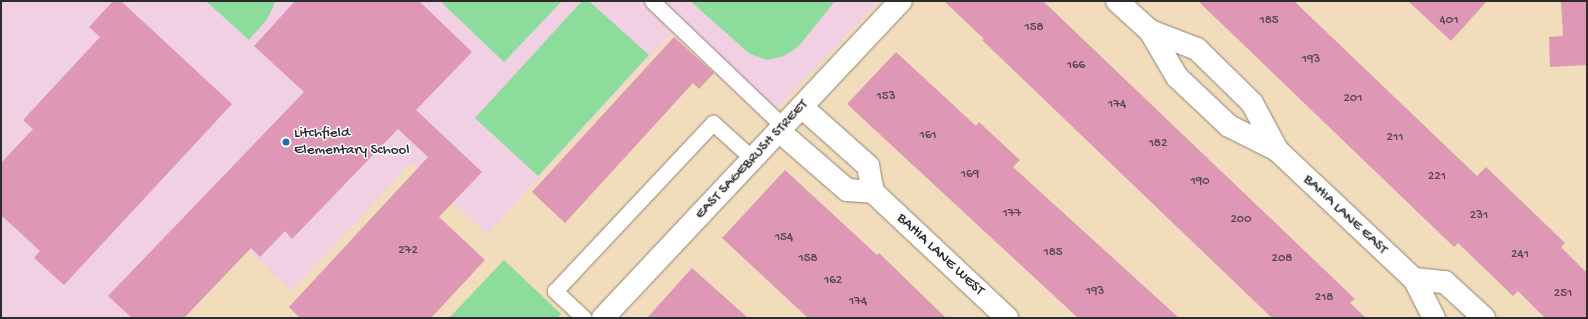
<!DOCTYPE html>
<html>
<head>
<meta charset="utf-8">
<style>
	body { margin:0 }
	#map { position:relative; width:1588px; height:319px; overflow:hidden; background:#f1dcbc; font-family:"Gochi Hand",sans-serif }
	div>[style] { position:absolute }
	.built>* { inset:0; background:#f1d0e3 }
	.green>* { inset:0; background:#8cdc9c }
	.building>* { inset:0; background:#de97b5 }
	.roads { filter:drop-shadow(0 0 1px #8e8474) drop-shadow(0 0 1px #8e8474) }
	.service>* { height:15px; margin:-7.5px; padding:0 7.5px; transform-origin:7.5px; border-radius:7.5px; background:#fff }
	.minor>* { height:22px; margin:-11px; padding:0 11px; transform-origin:11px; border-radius:11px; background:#fff }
	.dots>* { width:11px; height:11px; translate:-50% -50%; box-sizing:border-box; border:2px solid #fff; border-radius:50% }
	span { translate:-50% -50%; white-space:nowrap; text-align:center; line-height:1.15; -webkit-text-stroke:3px #fff; paint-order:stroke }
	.number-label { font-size:13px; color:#58464e }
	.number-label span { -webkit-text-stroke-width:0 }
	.poi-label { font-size:15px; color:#2b2b2b }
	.left { translate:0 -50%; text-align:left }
	.street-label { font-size:15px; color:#2b2b2b }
	.frame { position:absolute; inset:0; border:2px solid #2b2b2b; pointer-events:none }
</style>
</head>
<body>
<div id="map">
	<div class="built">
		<div style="clip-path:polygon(1px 1px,879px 1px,766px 120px,673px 31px,487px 234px,411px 163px,292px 291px,248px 250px,185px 318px,1px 318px)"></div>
	</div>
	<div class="green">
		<div style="clip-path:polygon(206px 1px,276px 1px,267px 19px,249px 40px)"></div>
		<div style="clip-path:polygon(444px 1px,562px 1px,504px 62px,442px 3px)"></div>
		<div style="clip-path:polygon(582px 1px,589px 1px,649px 55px,538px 176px,475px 118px)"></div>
		<div style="clip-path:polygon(690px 1px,835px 1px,798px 47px,784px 56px,767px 60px,750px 54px)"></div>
		<div style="clip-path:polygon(504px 260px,561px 314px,557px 318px,449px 318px)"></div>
	</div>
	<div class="building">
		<div style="clip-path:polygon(113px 1px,121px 1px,232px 104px,64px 285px,34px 258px,40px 251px,1px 215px,1px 163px,33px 129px,23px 120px,100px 37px,89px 27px)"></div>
		<div style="clip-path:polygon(295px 1px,419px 1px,472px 52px,416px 110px,482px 172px,439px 217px,485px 260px,431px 318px,300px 318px,289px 307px,428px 157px,398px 129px,292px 239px,285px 231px,260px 257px,251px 248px,184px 318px,132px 318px,108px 296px,304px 92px,254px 46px)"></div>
		<div style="clip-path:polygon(944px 1px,1043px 1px,1355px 299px,1350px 303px,1366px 318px,1272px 318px,982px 40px,984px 39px)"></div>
		<div style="clip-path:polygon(1198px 1px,1294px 1px,1477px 176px,1486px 167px,1565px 243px,1561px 247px,1587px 273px,1587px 318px,1545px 318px,1518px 291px,1513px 296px,1458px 243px,1454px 247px)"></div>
		<div style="clip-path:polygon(1408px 1px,1487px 1px,1451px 41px)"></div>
		<div style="clip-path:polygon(1561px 1px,1587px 1px,1587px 65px,1550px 67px,1549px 37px,1563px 36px)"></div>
		<div style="clip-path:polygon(674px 37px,714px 73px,699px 89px,693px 83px,565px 223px,532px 192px)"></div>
		<div style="clip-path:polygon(896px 52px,976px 126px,979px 122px,1020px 160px,1013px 167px,1179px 318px,1078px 318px,847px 104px)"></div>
		<div style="clip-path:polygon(785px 170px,877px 255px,879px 253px,946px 318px,808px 318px,722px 238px)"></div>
		<div style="clip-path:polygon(692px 268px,748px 318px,647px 318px)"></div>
	</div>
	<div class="roads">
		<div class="service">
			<div style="left:652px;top:1px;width:181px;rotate:43.7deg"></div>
			<div style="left:584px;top:318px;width:40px;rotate:-137deg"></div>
			<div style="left:555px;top:291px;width:231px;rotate:-46.8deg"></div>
			<div style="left:713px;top:123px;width:54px;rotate:42deg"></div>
		</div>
		<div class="minor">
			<div style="left:1117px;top:1px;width:45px;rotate:42.3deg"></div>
			<div style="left:802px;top:107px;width:89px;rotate:41.8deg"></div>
			<div style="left:868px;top:166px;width:26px;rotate:79deg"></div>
			<div style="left:779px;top:131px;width:90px;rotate:40.9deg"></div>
			<div style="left:847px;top:190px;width:26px;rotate:4deg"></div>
			<div style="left:1277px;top:150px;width:53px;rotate:-118deg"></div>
			<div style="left:1252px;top:103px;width:77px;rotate:-135.5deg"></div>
			<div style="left:1197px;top:49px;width:50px;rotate:-159deg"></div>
			<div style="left:1150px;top:31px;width:53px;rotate:59.6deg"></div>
			<div style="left:1177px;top:77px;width:71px;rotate:43.3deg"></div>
			<div style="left:1229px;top:126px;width:54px;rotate:26.6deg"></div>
			<div style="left:1277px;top:150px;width:188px;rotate:43.3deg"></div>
			<div style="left:873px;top:192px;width:184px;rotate:43.2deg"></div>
			<div style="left:603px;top:318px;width:435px;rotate:-46.8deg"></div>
			<div style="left:1434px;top:318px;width:44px;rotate:-117.1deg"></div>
			<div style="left:1414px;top:279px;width:31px;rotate:6deg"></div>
			<div style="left:1445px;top:282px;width:53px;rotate:42.7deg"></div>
		</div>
	</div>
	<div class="dots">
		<div style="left:286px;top:142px;background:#1f6fb2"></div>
	</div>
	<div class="number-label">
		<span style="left:1269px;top:21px">185</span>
		<span style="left:1449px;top:21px">401</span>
		<span style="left:1034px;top:28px">158</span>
		<span style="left:1311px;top:60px">193</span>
		<span style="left:1076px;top:66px">166</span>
		<span style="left:886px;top:97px">153</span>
		<span style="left:1353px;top:99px">201</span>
		<span style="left:1117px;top:105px">174</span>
		<span style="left:928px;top:136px">161</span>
		<span style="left:1395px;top:138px">211</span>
		<span style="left:1158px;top:144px">182</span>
		<span style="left:970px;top:175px">169</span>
		<span style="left:1437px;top:177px">221</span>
		<span style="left:1200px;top:182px">190</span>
		<span style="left:1012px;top:214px">177</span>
		<span style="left:1479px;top:216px">231</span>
		<span style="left:1241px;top:220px">200</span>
		<span style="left:784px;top:238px">154</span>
		<span style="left:408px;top:251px">272</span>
		<span style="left:1053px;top:253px">185</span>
		<span style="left:1520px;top:255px">241</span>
		<span style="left:808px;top:259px">158</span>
		<span style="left:1282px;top:259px">208</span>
		<span style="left:833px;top:281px">162</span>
		<span style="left:1095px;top:292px">193</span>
		<span style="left:1563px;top:294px">251</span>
		<span style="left:1324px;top:298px">218</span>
		<span style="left:858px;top:302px">174</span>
	</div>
	<div class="poi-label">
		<span class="left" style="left:294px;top:142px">Litchfield<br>Elementary School</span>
	</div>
	<div class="street-label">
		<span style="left:752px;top:160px;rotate:-47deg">EAST SAGEBRUSH STREET</span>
		<span style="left:1345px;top:215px;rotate:43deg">BAHIA LANE EAST</span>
		<span style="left:940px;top:255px;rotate:43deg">BAHIA LANE WEST</span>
	</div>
	<div class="frame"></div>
</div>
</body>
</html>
